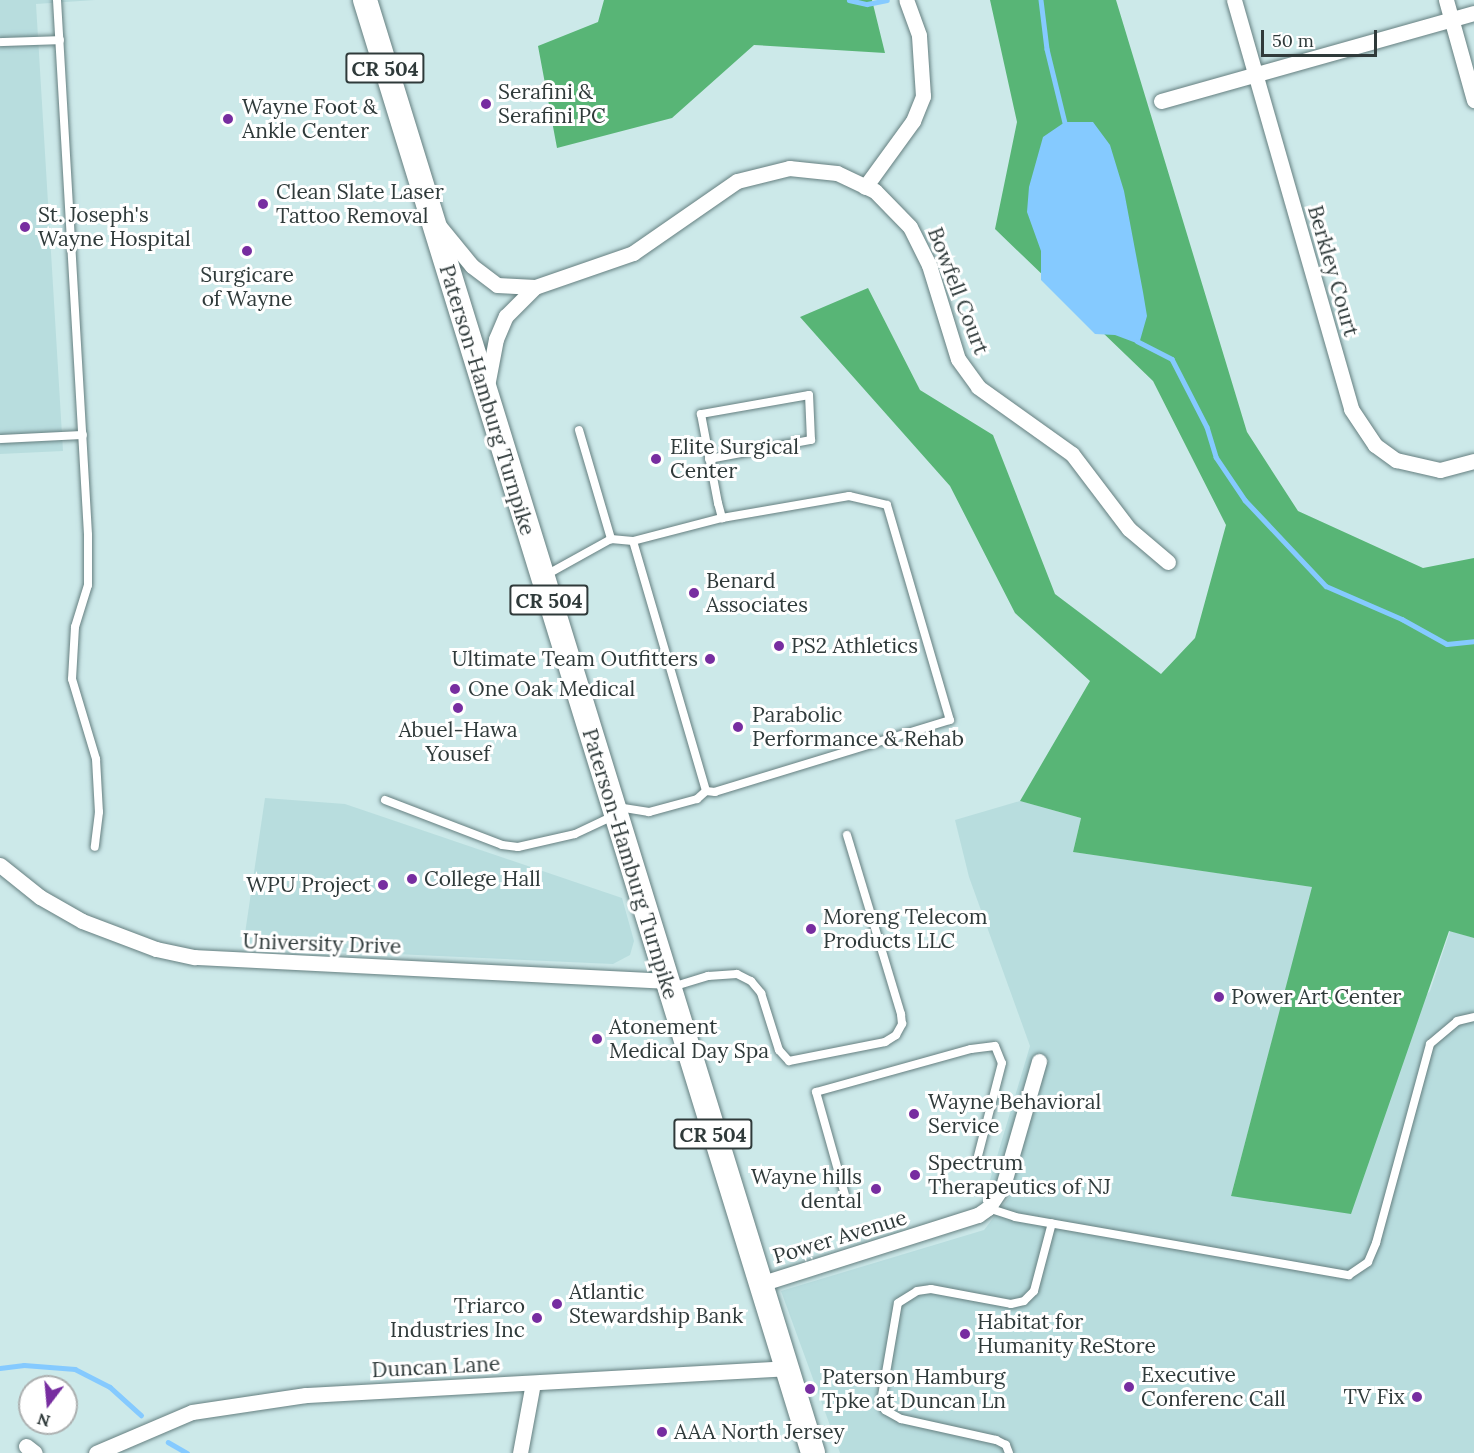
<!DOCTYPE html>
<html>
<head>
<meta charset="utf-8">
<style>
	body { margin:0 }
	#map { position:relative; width:1474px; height:1453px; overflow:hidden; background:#cce9e9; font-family:Lora,serif }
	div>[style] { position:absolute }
	.built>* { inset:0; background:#b8ddde }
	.forest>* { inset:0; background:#58b576 }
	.water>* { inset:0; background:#85caff }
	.stream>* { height:4.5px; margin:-2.25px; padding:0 2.25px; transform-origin:2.25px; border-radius:2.25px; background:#85caff }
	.roads { filter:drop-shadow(0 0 2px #657f80) drop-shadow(0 0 2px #657f80) }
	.service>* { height:8px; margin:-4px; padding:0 4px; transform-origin:4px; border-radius:4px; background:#fff }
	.minor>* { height:15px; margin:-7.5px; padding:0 7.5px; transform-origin:7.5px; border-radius:7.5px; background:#fff }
	.primary>* { height:24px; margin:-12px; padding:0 12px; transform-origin:12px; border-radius:12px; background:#fff }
	.dots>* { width:16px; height:16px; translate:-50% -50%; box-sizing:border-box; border:3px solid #fff; border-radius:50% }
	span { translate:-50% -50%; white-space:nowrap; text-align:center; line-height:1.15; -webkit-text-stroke:6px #fff; paint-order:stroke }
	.shield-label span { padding:2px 4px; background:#fff; border:2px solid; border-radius:4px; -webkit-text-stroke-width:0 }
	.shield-label { font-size:20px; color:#2f3a3a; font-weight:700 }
	.poi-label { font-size:21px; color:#2f3a3a }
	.left { translate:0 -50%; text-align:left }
	.right { translate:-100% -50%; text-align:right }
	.street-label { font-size:21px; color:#2f3a3a }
	.north { position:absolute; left:18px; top:1375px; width:60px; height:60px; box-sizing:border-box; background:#fff; border:2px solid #acb0b0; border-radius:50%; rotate:196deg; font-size:16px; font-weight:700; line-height:24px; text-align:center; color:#2f3a3a }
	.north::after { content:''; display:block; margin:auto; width:21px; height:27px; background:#772da0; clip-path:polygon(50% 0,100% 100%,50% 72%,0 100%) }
	.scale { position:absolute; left:1261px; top:30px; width:116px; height:27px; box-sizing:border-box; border:3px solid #2f3a3a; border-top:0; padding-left:8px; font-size:18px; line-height:21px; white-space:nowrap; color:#2f3a3a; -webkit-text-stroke:4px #fff; paint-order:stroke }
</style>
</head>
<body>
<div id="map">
	<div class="built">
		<div style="clip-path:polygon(0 0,95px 0,36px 4px,63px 451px,0 454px)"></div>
		<div style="clip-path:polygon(265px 798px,345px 804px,622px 898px,634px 941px,630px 955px,613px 964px,243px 947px)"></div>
		<div style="clip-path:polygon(1020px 801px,1081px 818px,1073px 852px,1313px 887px,1231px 1196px,1430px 991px,1450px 931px,1474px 938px,1474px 1453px,840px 1453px,781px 1291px,984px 1230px,1011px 1195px,987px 1190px,1030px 1046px,969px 877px,955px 820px)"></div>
	</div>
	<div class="forest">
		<div style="clip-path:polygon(604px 0,872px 0,885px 53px,754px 45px,672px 118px,557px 148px,538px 46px,598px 22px)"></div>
		<div style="clip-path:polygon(990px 0,1116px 0,1247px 432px,1298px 511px,1423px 568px,1474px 558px,1474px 938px,1449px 931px,1351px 1214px,1231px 1196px,1312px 887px,1073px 852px,1081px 818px,1020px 801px,1090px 681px,1015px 613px,950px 486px,800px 317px,868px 288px,920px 390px,993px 435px,1055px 594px,1161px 674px,1195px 638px,1226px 525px,1153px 381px,995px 229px,1017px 122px)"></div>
	</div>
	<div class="water">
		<div style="clip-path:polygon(1065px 122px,1093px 122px,1110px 145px,1124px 191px,1143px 292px,1147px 316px,1139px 344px,1115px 335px,1095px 334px,1041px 280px,1041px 251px,1027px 212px,1029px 187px,1043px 137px)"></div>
	</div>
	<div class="stream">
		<div style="left:849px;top:0;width:18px;rotate:13deg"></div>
		<div style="left:867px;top:4px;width:20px;rotate:-11deg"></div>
		<div style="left:1041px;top:0;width:49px;rotate:83deg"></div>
		<div style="left:1047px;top:49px;width:80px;rotate:76.3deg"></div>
		<div style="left:1137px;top:341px;width:39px;rotate:27deg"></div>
		<div style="left:1172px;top:359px;width:76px;rotate:62.8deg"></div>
		<div style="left:1207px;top:427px;width:31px;rotate:73deg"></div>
		<div style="left:1216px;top:457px;width:52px;rotate:56deg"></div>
		<div style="left:1245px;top:500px;width:118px;rotate:46.7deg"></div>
		<div style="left:1326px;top:586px;width:83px;rotate:23.5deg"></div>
		<div style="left:1402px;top:619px;width:51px;rotate:29.1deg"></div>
		<div style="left:1447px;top:644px;width:27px;rotate:-6deg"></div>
		<div style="left:0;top:1368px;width:24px;rotate:-7deg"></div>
		<div style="left:24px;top:1365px;width:51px;rotate:4.5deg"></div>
		<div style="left:75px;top:1369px;width:39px;rotate:27deg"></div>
		<div style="left:110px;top:1387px;width:42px;rotate:42.1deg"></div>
		<div style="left:168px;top:1442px;width:22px;rotate:30deg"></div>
	</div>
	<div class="roads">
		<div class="service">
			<div style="left:57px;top:0;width:536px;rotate:86.68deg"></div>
			<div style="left:88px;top:535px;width:50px;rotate:90deg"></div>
			<div style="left:88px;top:585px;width:44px;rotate:107.2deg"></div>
			<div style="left:75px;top:627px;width:52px;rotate:93.3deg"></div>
			<div style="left:72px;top:679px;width:84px;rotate:73.3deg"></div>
			<div style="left:96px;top:759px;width:53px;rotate:86.8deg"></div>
			<div style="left:99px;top:812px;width:35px;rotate:97deg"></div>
			<div style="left:0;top:42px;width:60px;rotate:-1.9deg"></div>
			<div style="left:579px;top:430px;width:114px;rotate:73.6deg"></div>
			<div style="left:0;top:439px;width:83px;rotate:-2.8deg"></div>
			<div style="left:709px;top:459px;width:104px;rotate:-10.6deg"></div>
			<div style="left:811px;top:440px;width:45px;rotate:-92.5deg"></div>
			<div style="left:809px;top:395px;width:110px;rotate:170deg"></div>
			<div style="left:701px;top:414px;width:91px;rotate:79.2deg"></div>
			<div style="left:718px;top:503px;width:16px;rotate:75deg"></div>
			<div style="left:633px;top:541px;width:92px;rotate:-14.5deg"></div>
			<div style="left:722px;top:518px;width:129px;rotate:-9.8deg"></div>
			<div style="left:849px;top:496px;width:39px;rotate:13deg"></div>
			<div style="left:887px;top:505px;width:224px;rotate:73.7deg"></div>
			<div style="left:950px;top:720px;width:246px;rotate:163deg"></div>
			<div style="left:715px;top:792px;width:9px;rotate:-174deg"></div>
			<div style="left:546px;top:575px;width:74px;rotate:-29deg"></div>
			<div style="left:611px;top:539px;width:22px;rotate:5deg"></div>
			<div style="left:633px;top:541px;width:260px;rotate:73.7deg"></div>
			<div style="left:706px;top:791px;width:12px;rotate:138deg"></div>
			<div style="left:697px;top:799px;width:50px;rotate:164.8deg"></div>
			<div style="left:649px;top:812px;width:31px;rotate:-171deg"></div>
			<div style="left:385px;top:800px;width:125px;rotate:21deg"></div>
			<div style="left:502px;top:845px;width:16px;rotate:7deg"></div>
			<div style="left:518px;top:847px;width:58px;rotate:-12.8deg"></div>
			<div style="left:575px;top:834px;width:42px;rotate:-25.3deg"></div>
			<div style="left:672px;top:987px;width:38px;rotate:-17deg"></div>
			<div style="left:708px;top:976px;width:29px;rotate:-4deg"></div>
			<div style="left:737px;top:974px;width:16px;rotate:27deg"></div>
			<div style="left:751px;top:981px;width:16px;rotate:50deg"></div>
			<div style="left:761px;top:993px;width:60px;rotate:72.5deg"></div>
			<div style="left:779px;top:1050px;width:15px;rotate:48deg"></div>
			<div style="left:789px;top:1061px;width:98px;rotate:-11.2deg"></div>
			<div style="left:885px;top:1042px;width:13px;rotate:-32deg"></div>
			<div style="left:896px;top:1035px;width:13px;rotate:-61deg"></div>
			<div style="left:902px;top:1024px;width:10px;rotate:-96deg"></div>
			<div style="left:901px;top:1014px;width:187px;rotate:-106.8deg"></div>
			<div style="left:845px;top:1195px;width:107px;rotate:-105.7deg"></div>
			<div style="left:816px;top:1092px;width:161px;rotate:-15.5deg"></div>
			<div style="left:971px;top:1049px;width:24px;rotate:-7deg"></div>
			<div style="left:995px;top:1046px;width:18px;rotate:68deg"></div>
			<div style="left:1002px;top:1063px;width:96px;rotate:104.5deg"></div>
			<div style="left:988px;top:1208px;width:28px;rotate:18deg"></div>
			<div style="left:1015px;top:1217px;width:339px;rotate:9.9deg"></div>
			<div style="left:1349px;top:1275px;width:23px;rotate:-34deg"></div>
			<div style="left:1368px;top:1262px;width:21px;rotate:-67deg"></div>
			<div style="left:1376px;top:1243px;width:206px;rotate:-74.8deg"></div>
			<div style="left:1430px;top:1044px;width:35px;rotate:-40deg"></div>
			<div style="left:1457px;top:1021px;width:17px;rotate:-13deg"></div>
			<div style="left:1009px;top:1453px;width:9px;rotate:-111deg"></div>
			<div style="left:1006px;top:1445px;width:11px;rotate:-153deg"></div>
			<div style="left:996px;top:1440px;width:97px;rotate:-167.5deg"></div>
			<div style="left:901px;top:1419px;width:18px;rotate:-151deg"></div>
			<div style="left:885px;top:1410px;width:9px;rotate:-117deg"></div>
			<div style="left:881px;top:1402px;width:100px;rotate:-80.3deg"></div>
			<div style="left:898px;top:1303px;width:22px;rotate:-32deg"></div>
			<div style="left:917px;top:1291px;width:14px;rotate:-8deg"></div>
			<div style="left:931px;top:1289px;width:81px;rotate:10.6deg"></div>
			<div style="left:1011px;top:1304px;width:13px;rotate:-13deg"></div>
			<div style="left:1024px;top:1301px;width:14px;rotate:-45deg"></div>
			<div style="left:1034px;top:1291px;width:70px;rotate:-75.2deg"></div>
		</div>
		<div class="minor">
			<div style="left:1234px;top:0;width:425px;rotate:74deg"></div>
			<div style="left:1351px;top:409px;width:43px;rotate:56.3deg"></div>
			<div style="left:1375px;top:445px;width:26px;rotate:36deg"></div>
			<div style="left:1396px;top:460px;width:45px;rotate:12.8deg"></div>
			<div style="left:1440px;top:470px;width:35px;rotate:-15deg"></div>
			<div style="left:1446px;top:0;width:104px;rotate:74.4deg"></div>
			<div style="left:1161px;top:101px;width:325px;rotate:-15.7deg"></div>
			<div style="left:865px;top:187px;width:82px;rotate:-54deg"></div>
			<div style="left:913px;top:121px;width:27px;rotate:-68deg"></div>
			<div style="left:923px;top:96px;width:61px;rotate:-93.8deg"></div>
			<div style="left:919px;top:35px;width:37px;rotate:-110deg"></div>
			<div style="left:440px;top:227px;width:50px;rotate:50.6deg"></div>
			<div style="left:472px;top:266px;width:31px;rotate:37deg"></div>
			<div style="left:497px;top:285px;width:38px;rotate:3deg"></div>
			<div style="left:535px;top:287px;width:104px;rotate:-19.1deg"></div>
			<div style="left:633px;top:253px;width:126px;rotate:-34.7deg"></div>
			<div style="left:737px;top:181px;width:54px;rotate:-14deg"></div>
			<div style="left:789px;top:168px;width:48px;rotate:5.9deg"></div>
			<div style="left:837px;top:173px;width:42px;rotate:25.3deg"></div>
			<div style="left:875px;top:191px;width:50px;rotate:45.8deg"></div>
			<div style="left:910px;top:227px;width:42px;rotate:63.4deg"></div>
			<div style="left:929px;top:265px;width:98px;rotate:72.9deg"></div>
			<div style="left:958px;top:359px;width:34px;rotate:54deg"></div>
			<div style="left:978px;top:387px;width:115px;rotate:35.5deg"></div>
			<div style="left:1072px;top:454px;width:94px;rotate:52.8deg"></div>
			<div style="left:1129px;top:529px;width:51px;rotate:40.2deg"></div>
			<div style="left:487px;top:386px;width:48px;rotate:-79.2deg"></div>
			<div style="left:496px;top:339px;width:25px;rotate:-67deg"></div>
			<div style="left:506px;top:316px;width:41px;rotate:-45deg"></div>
			<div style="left:0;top:865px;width:51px;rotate:38.7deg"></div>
			<div style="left:40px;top:897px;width:48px;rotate:29.7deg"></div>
			<div style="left:82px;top:921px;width:79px;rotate:20.7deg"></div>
			<div style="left:156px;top:949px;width:40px;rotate:12deg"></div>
			<div style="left:195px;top:957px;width:472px;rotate:2.9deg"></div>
			<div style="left:760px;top:1284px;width:229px;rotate:-17.6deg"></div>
			<div style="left:978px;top:1215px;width:12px;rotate:-35deg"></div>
			<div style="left:988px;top:1208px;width:27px;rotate:-56deg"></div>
			<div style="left:1003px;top:1186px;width:130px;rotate:-73.9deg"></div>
			<div style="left:26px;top:1446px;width:11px;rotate:38deg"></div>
			<div style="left:96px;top:1453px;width:104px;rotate:-23.1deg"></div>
			<div style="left:192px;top:1412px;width:115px;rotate:-8.5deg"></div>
			<div style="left:306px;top:1395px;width:482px;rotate:-3.2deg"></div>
			<div style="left:520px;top:1453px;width:71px;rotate:-79.5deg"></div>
		</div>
		<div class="primary">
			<div style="left:365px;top:0;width:1520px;rotate:72.86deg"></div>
		</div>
	</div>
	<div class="dots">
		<div style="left:486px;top:104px;background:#772da0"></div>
		<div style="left:228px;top:119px;background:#772da0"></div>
		<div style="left:263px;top:204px;background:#772da0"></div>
		<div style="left:25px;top:227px;background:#772da0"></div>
		<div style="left:247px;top:251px;background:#772da0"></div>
		<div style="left:656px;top:459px;background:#772da0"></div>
		<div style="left:694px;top:593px;background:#772da0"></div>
		<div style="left:779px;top:646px;background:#772da0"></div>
		<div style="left:710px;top:659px;background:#772da0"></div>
		<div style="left:455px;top:689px;background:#772da0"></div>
		<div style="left:458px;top:708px;background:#772da0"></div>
		<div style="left:738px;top:727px;background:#772da0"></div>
		<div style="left:412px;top:879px;background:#772da0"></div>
		<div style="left:383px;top:885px;background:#772da0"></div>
		<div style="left:811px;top:929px;background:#772da0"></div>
		<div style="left:1219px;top:997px;background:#772da0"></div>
		<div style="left:597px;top:1039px;background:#772da0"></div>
		<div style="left:914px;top:1114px;background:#772da0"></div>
		<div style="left:915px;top:1175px;background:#772da0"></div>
		<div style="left:876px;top:1189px;background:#772da0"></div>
		<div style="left:557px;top:1304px;background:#772da0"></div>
		<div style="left:537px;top:1318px;background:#772da0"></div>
		<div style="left:965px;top:1334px;background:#772da0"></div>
		<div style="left:1129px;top:1387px;background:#772da0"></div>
		<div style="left:810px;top:1389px;background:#772da0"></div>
		<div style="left:1417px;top:1397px;background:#772da0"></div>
		<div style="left:662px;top:1432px;background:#772da0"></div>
	</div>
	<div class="shield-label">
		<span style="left:385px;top:68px">CR 504</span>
		<span style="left:549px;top:600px">CR 504</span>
		<span style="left:713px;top:1134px">CR 504</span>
	</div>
	<div class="poi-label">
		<span class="left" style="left:498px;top:104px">Serafini &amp;<br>Serafini PC</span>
		<span class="left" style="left:242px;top:119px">Wayne Foot &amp;<br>Ankle Center</span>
		<span class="left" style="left:276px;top:204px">Clean Slate Laser<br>Tattoo Removal</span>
		<span class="left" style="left:38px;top:227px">St. Joseph's<br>Wayne Hospital</span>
		<span style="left:247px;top:287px">Surgicare<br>of Wayne</span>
		<span class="left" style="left:670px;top:459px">Elite Surgical<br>Center</span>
		<span class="left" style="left:706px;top:593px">Benard<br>Associates</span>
		<span class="left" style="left:791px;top:646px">PS2 Athletics</span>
		<span class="right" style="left:698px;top:659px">Ultimate Team Outfitters</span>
		<span class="left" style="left:468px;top:689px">One Oak Medical</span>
		<span class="left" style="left:752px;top:727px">Parabolic<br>Performance &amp; Rehab</span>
		<span style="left:458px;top:742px">Abuel-Hawa<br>Yousef</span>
		<span class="left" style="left:424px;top:879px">College Hall</span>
		<span class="right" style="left:371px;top:885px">WPU Project</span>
		<span class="left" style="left:823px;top:929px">Moreng Telecom<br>Products LLC</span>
		<span class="left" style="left:1231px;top:997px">Power Art Center</span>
		<span class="left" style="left:609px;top:1039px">Atonement<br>Medical Day Spa</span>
		<span class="left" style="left:928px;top:1114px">Wayne Behavioral<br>Service</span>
		<span class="left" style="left:928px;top:1175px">Spectrum<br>Therapeutics of NJ</span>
		<span class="right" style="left:862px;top:1189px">Wayne hills<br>dental</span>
		<span class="left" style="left:569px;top:1304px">Atlantic<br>Stewardship Bank</span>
		<span class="right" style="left:525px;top:1318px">Triarco<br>Industries Inc</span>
		<span class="left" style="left:977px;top:1334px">Habitat for<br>Humanity ReStore</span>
		<span class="left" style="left:1141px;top:1387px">Executive<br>Conferenc Call</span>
		<span class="left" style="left:822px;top:1389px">Paterson Hamburg<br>Tpke at Duncan Ln</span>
		<span class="right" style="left:1405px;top:1397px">TV Fix</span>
		<span class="left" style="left:674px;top:1432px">AAA North Jersey</span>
	</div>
	<div class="street-label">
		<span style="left:1333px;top:271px;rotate:74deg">Berkley Court</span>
		<span style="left:958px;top:291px;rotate:69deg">Bowfell Court</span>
		<span style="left:487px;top:400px;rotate:73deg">Paterson-Hamburg Turnpike</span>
		<span style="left:630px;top:864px;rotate:73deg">Paterson-Hamburg Turnpike</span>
		<span style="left:322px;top:944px;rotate:2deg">University Drive</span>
		<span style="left:840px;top:1237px;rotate:-17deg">Power Avenue</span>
		<span style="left:436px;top:1367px;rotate:-3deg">Duncan Lane</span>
	</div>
	<div class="north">N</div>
	<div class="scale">50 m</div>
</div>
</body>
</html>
